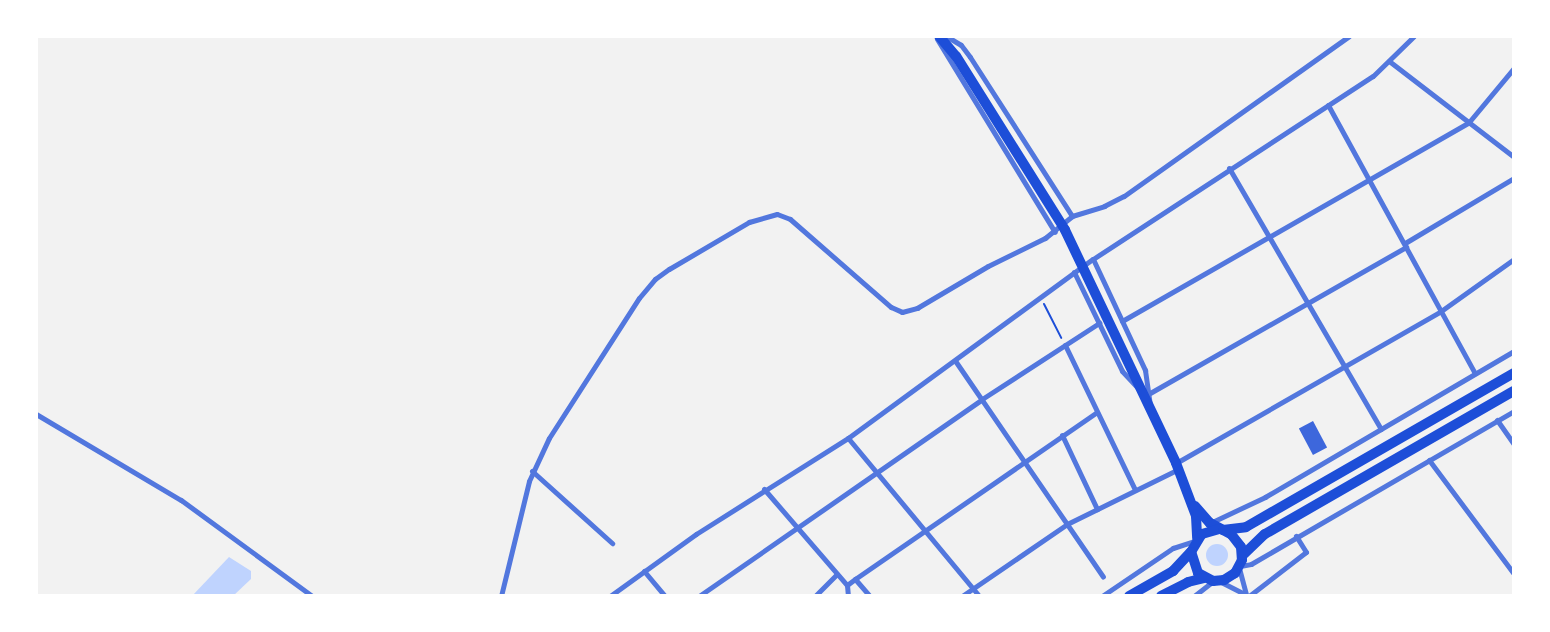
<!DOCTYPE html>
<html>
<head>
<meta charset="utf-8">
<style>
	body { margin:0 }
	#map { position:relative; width:1550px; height:632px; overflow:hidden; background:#f2f2f2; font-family:"Titillium Web",sans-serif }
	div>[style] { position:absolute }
	.water>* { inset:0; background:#bfd3fe }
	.round { border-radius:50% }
	.building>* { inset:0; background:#3d67dc; transform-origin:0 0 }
	.path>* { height:2px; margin:-1px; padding:0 1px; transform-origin:1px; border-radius:1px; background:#1d4ed8 }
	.minor>* { height:5px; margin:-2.5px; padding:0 2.5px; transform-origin:2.5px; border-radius:2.5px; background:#5277de }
	.primary>* { height:10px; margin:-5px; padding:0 5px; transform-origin:5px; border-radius:5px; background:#1d4ed8 }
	span { translate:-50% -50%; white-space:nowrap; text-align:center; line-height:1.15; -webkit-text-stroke:4px #fff; paint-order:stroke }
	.frame { position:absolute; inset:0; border:38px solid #fff; pointer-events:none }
</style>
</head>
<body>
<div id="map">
	<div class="water">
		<div class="round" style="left:1206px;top:544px;width:22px;height:22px"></div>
		<div style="clip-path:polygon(229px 557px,251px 571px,251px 579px,233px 596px,192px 596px)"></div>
	</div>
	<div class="building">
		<div style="left:1313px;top:421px;width:30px;height:16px;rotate:62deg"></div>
	</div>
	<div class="path">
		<div style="left:1044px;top:304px;width:38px;rotate:63deg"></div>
	</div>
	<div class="minor">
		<div style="left:946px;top:36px;width:17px;rotate:31deg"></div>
		<div style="left:961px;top:45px;width:15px;rotate:53deg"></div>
		<div style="left:970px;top:57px;width:189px;rotate:57.3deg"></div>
		<div style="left:937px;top:39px;width:226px;rotate:58.6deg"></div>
		<div style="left:1389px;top:61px;width:158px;rotate:37.5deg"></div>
		<div style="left:1328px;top:105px;width:306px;rotate:61.3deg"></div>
		<div style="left:1229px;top:168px;width:302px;rotate:59.8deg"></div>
		<div style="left:1405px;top:243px;width:127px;rotate:-30.8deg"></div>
		<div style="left:1093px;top:259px;width:123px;rotate:64.9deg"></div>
		<div style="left:1145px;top:370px;width:34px;rotate:82deg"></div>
		<div style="left:1074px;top:272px;width:110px;rotate:64.1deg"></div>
		<div style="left:1122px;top:371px;width:22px;rotate:47deg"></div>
		<div style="left:1122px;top:321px;width:400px;rotate:-29.8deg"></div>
		<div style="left:1469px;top:122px;width:70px;rotate:-50.2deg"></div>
		<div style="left:1065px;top:345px;width:161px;rotate:64.2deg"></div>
		<div style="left:956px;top:362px;width:260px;rotate:55.6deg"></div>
		<div style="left:1150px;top:393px;width:295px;rotate:-29.7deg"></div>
		<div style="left:36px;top:414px;width:169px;rotate:30.7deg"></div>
		<div style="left:181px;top:500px;width:162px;rotate:36.2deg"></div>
		<div style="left:1497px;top:420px;width:29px;rotate:55deg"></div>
		<div style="left:1062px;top:435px;width:82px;rotate:64.7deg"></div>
		<div style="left:848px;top:438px;width:205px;rotate:50.3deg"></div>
		<div style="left:1429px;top:460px;width:142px;rotate:53.3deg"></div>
		<div style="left:1176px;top:463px;width:305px;rotate:-29.8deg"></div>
		<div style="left:1441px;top:311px;width:90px;rotate:-35.5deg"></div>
		<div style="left:532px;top:471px;width:108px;rotate:42deg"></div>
		<div style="left:764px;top:489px;width:127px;rotate:49.2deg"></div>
		<div style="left:1210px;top:523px;width:61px;rotate:-25.3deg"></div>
		<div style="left:1265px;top:497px;width:289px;rotate:-30.4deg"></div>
		<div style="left:1240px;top:566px;width:11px;rotate:-10deg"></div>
		<div style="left:1251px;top:564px;width:304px;rotate:-30.2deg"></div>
		<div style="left:1239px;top:568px;width:28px;rotate:75deg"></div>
		<div style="left:644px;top:571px;width:33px;rotate:50deg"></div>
		<div style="left:855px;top:579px;width:294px;rotate:-34.6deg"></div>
		<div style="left:1221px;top:582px;width:27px;rotate:27deg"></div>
		<div style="left:847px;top:585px;width:10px;rotate:-37deg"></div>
		<div style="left:855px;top:579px;width:23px;rotate:49deg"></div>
		<div style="left:847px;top:585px;width:11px;rotate:85deg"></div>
		<div style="left:501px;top:596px;width:118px;rotate:-76.3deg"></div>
		<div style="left:529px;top:481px;width:47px;rotate:-65.1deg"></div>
		<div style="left:549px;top:438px;width:166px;rotate:-57.3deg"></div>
		<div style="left:639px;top:298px;width:25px;rotate:-50deg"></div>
		<div style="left:655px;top:279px;width:17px;rotate:-36deg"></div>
		<div style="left:669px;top:269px;width:93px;rotate:-30.4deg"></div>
		<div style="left:749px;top:222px;width:29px;rotate:-16deg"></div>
		<div style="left:777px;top:214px;width:14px;rotate:21deg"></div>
		<div style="left:790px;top:219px;width:134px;rotate:41.1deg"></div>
		<div style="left:891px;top:307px;width:12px;rotate:24deg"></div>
		<div style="left:902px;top:312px;width:16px;rotate:-15deg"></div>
		<div style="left:917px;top:308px;width:82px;rotate:-30.6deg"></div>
		<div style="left:988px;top:266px;width:64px;rotate:-26.2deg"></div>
		<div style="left:1045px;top:238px;width:35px;rotate:-39deg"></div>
		<div style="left:1072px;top:216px;width:34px;rotate:-17deg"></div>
		<div style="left:1104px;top:206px;width:22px;rotate:-27deg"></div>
		<div style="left:1124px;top:196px;width:276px;rotate:-35.4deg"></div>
		<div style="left:610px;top:596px;width:106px;rotate:-35.8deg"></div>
		<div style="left:696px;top:534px;width:180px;rotate:-32.3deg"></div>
		<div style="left:848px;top:438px;width:303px;rotate:-36.2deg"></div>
		<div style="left:1093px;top:259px;width:334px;rotate:-33.2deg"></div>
		<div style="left:1373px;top:76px;width:57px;rotate:-44.3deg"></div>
		<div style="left:699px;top:596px;width:345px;rotate:-34.8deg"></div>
		<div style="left:982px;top:399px;width:140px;rotate:-33deg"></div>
		<div style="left:815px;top:596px;width:31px;rotate:-45deg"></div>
		<div style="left:962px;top:596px;width:127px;rotate:-34.4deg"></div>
		<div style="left:1067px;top:524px;width:125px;rotate:-26.2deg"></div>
		<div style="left:1102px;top:596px;width:86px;rotate:-34.1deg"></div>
		<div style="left:1173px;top:548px;width:22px;rotate:-18deg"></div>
		<div style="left:1194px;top:596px;width:24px;rotate:-38deg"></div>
		<div style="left:1249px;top:596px;width:72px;rotate:-37.7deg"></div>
		<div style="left:1306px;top:552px;width:19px;rotate:-122deg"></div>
	</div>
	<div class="primary">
		<div style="left:939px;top:36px;width:26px;rotate:50deg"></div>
		<div style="left:956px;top:56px;width:205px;rotate:57.9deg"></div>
		<div style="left:1065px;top:230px;width:258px;rotate:64.5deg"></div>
		<div style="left:1176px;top:463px;width:57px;rotate:69.3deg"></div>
		<div style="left:1196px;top:516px;width:22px;rotate:87deg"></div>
		<div style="left:1195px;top:506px;width:23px;rotate:49deg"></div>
		<div style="left:1210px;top:523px;width:24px;rotate:28deg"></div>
		<div style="left:1231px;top:534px;width:16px;rotate:52deg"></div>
		<div style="left:1241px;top:547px;width:13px;rotate:86deg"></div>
		<div style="left:1242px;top:560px;width:15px;rotate:118deg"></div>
		<div style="left:1235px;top:573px;width:13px;rotate:148deg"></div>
		<div style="left:1224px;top:580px;width:11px;rotate:175deg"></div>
		<div style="left:1213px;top:581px;width:17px;rotate:-152deg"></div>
		<div style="left:1198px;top:573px;width:22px;rotate:-108deg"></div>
		<div style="left:1191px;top:552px;width:21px;rotate:-59deg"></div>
		<div style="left:1202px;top:534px;width:18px;rotate:-16deg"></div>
		<div style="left:1223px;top:530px;width:23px;rotate:-7deg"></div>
		<div style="left:1246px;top:527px;width:309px;rotate:-29.9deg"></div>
		<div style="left:1243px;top:555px;width:30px;rotate:-44deg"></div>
		<div style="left:1265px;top:534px;width:287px;rotate:-29.9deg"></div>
		<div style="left:1129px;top:596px;width:51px;rotate:-29.6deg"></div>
		<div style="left:1173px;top:571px;width:26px;rotate:-47deg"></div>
		<div style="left:1161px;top:596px;width:30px;rotate:-27deg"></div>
		<div style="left:1188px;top:582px;width:16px;rotate:-14deg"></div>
	</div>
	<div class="frame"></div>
</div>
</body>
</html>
